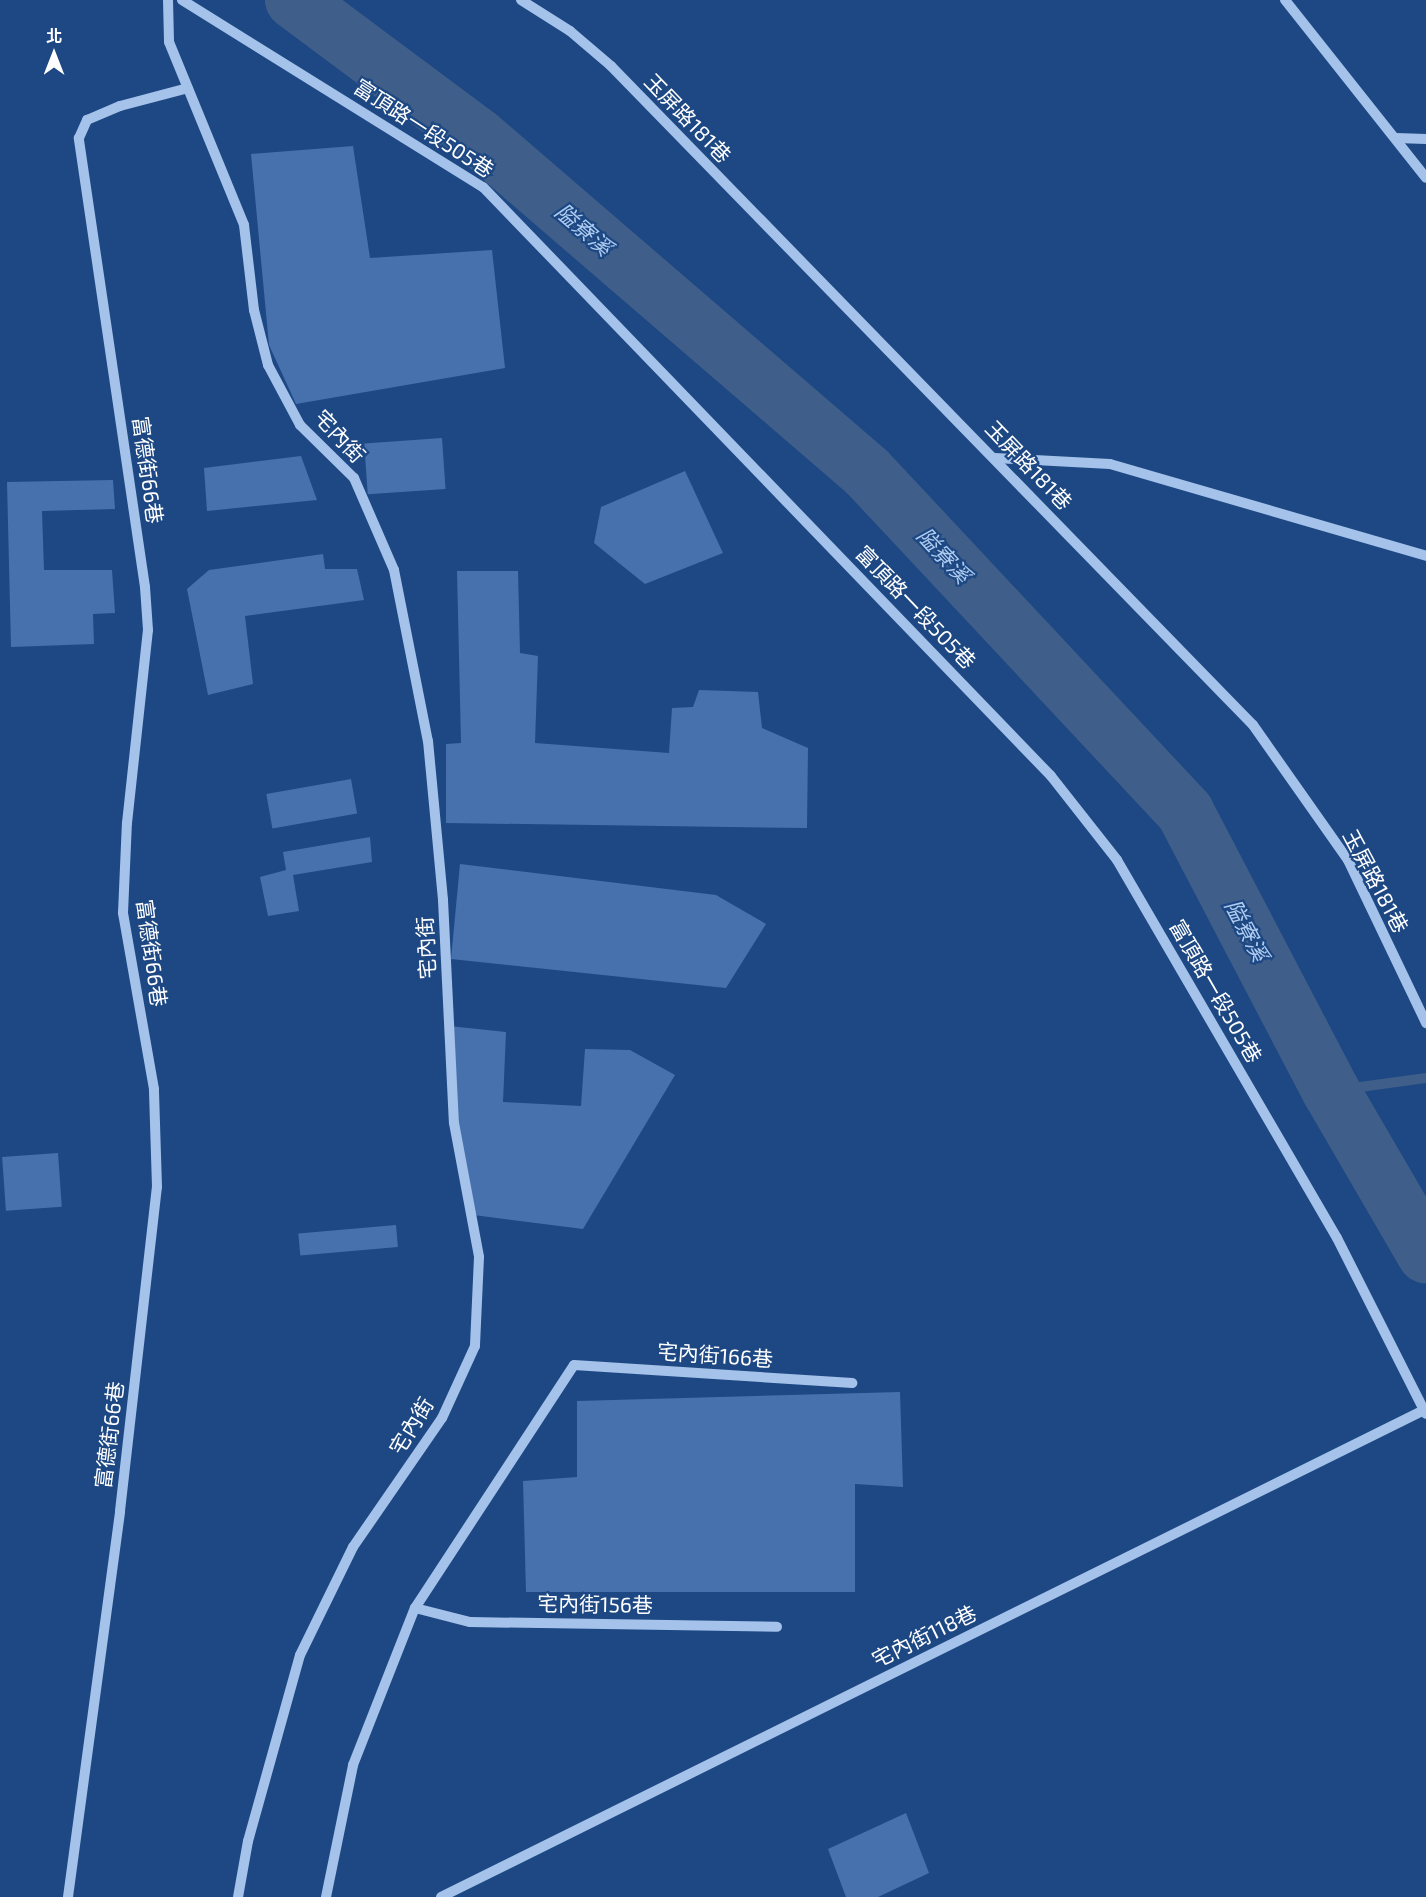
<!DOCTYPE html>
<html>
<head>
<meta charset="utf-8">
<style>
	body { margin:0 }
	#map { position:relative; width:1426px; height:1897px; overflow:hidden; background:#1d4883; font-family:"Exo 2","Noto Sans TC",sans-serif }
	div>[style] { position:absolute }
	.stream>* { height:10px; margin:-5px; padding:0 5px; transform-origin:5px; border-radius:5px; background:#3f5f8a }
	.river>* { height:58px; margin:-29px; padding:0 29px; transform-origin:29px; border-radius:29px; background:#3f5f8a }
	.building>* { inset:0; background:#4671ac; transform-origin:0 0 }
	.minor>* { height:10px; margin:-5px; padding:0 5px; transform-origin:5px; border-radius:5px; background:#a4c2ea }
	span { translate:-50% -50%; white-space:nowrap; text-align:center; line-height:1.15; -webkit-text-stroke:4.5px #1d4883; paint-order:stroke }
	.street-label { font-size:21px; color:#fff }
	.water-label { font-size:22px; color:#afccf1; font-style:italic }
	.north { position:absolute; left:24px; top:24px; width:60px; height:60px; -webkit-text-stroke:4px #1d4883; paint-order:stroke; rotate:0deg; font-size:16px; font-weight:700; line-height:24px; text-align:center; color:#fff }
	.north::after { content:''; display:block; margin:auto; width:21px; height:27px; background:#fff; clip-path:polygon(50% 0,100% 100%,50% 72%,0 100%) }
</style>
</head>
<body>
<div id="map">
	<div class="stream">
		<div style="left:1331px;top:1091px;width:96px;rotate:-7.8deg"></div>
	</div>
	<div class="river">
		<div style="left:294px;top:0;width:229px;rotate:36.7deg"></div>
		<div style="left:478px;top:137px;width:513px;rotate:40.73deg"></div>
		<div style="left:867px;top:472px;width:466px;rotate:46.9deg"></div>
		<div style="left:1185px;top:812px;width:315px;rotate:62.4deg"></div>
		<div style="left:1331px;top:1091px;width:189px;rotate:59.8deg"></div>
	</div>
	<div class="building">
		<div style="clip-path:polygon(353px 146px,370px 258px,492px 250px,505px 368px,296px 404px,269px 345px,251px 154px)"></div>
		<div style="left:442px;top:438px;width:51px;height:78px;rotate:86deg"></div>
		<div style="clip-path:polygon(301px 456px,317px 500px,207px 511px,204px 468px)"></div>
		<div style="clip-path:polygon(685px 471px,723px 553px,645px 584px,594px 543px,601px 507px)"></div>
		<div style="clip-path:polygon(113px 480px,115px 509px,42px 511px,44px 570px,112px 570px,115px 613px,93px 614px,94px 644px,11px 647px,7px 482px)"></div>
		<div style="clip-path:polygon(323px 554px,325px 569px,357px 569px,364px 600px,245px 616px,253px 684px,208px 695px,187px 589px,209px 570px)"></div>
		<div style="clip-path:polygon(457px 571px,518px 571px,520px 653px,538px 656px,535px 743px,669px 753px,672px 708px,693px 707px,699px 690px,758px 692px,762px 728px,808px 748px,807px 828px,446px 823px,446px 744px,461px 743px)"></div>
		<div style="left:351px;top:779px;width:35px;height:86px;rotate:80deg"></div>
		<div style="clip-path:polygon(370px 837px,372px 862px,293px 875px,299px 911px,268px 916px,260px 877px,286px 870px,283px 852px)"></div>
		<div style="clip-path:polygon(460px 864px,716px 895px,766px 924px,726px 988px,451px 959px)"></div>
		<div style="clip-path:polygon(449px 1026px,506px 1032px,503px 1102px,581px 1106px,585px 1049px,630px 1050px,675px 1075px,583px 1229px,466px 1214px)"></div>
		<div style="left:58px;top:1153px;width:54px;height:56px;rotate:86deg"></div>
		<div style="left:396px;top:1225px;width:22px;height:98px;rotate:85deg"></div>
		<div style="clip-path:polygon(900px 1392px,903px 1487px,855px 1484px,855px 1592px,526px 1592px,523px 1481px,577px 1477px,577px 1401px)"></div>
		<div style="clip-path:polygon(906px 1813px,929px 1873px,878px 1897px,846px 1897px,828px 1849px)"></div>
	</div>
	<div class="minor">
		<div style="left:168px;top:0;width:42px;rotate:88.6deg"></div>
		<div style="left:169px;top:42px;width:198px;rotate:67.7deg"></div>
		<div style="left:244px;top:225px;width:86px;rotate:83.3deg"></div>
		<div style="left:254px;top:310px;width:57px;rotate:75.7deg"></div>
		<div style="left:268px;top:365px;width:68px;rotate:61.9deg"></div>
		<div style="left:300px;top:425px;width:76px;rotate:44.5deg"></div>
		<div style="left:354px;top:478px;width:100px;rotate:66.5deg"></div>
		<div style="left:394px;top:570px;width:174px;rotate:78.8deg"></div>
		<div style="left:428px;top:741px;width:160px;rotate:84.6deg"></div>
		<div style="left:443px;top:900px;width:223px;rotate:87.2deg"></div>
		<div style="left:454px;top:1123px;width:136px;rotate:79.4deg"></div>
		<div style="left:479px;top:1257px;width:89px;rotate:92.6deg"></div>
		<div style="left:475px;top:1346px;width:79px;rotate:114.6deg"></div>
		<div style="left:442px;top:1418px;width:157px;rotate:124.6deg"></div>
		<div style="left:353px;top:1547px;width:120px;rotate:116.1deg"></div>
		<div style="left:300px;top:1655px;width:193px;rotate:105.6deg"></div>
		<div style="left:248px;top:1841px;width:57px;rotate:100.1deg"></div>
		<div style="left:182px;top:0;width:354px;rotate:31.9deg"></div>
		<div style="left:483px;top:187px;width:818px;rotate:46.04deg"></div>
		<div style="left:1051px;top:776px;width:107px;rotate:51.8deg"></div>
		<div style="left:1117px;top:860px;width:437px;rotate:59.8deg"></div>
		<div style="left:1337px;top:1238px;width:197px;rotate:63.2deg"></div>
		<div style="left:521px;top:0;width:58px;rotate:32.3deg"></div>
		<div style="left:570px;top:31px;width:54px;rotate:40.5deg"></div>
		<div style="left:611px;top:66px;width:920px;rotate:45.75deg"></div>
		<div style="left:1253px;top:725px;width:165px;rotate:54.9deg"></div>
		<div style="left:1348px;top:860px;width:181px;rotate:64.4deg"></div>
		<div style="left:1285px;top:0;width:227px;rotate:51.6deg"></div>
		<div style="left:1396px;top:138px;width:30px;rotate:2deg"></div>
		<div style="left:995px;top:458px;width:115px;rotate:3deg"></div>
		<div style="left:1110px;top:464px;width:329px;rotate:16.2deg"></div>
		<div style="left:415px;top:1608px;width:57px;rotate:14.3deg"></div>
		<div style="left:470px;top:1622px;width:307px;rotate:0.9deg"></div>
		<div style="left:68px;top:1897px;width:389px;rotate:-82.3deg"></div>
		<div style="left:120px;top:1511px;width:326px;rotate:-83.5deg"></div>
		<div style="left:157px;top:1187px;width:98px;rotate:-91.8deg"></div>
		<div style="left:154px;top:1089px;width:179px;rotate:-100deg"></div>
		<div style="left:123px;top:913px;width:90px;rotate:-87.5deg"></div>
		<div style="left:127px;top:823px;width:194px;rotate:-83.8deg"></div>
		<div style="left:148px;top:630px;width:43px;rotate:-94deg"></div>
		<div style="left:145px;top:587px;width:454px;rotate:-98.4deg"></div>
		<div style="left:79px;top:138px;width:20px;rotate:-66deg"></div>
		<div style="left:87px;top:120px;width:36px;rotate:-23deg"></div>
		<div style="left:120px;top:106px;width:70px;rotate:-14.8deg"></div>
		<div style="left:326px;top:1897px;width:135px;rotate:-78.4deg"></div>
		<div style="left:353px;top:1765px;width:169px;rotate:-68.5deg"></div>
		<div style="left:415px;top:1608px;width:290px;rotate:-56.8deg"></div>
		<div style="left:574px;top:1365px;width:279px;rotate:3.7deg"></div>
		<div style="left:441px;top:1897px;width:1097px;rotate:-26.35deg"></div>
	</div>
	<div class="street-label">
		<span style="left:688px;top:118px;rotate:46deg">玉屏路181巷</span>
		<span style="left:424px;top:128px;rotate:33deg">富頂路一段505巷</span>
		<span style="left:340px;top:436px;rotate:47deg">宅內街</span>
		<span style="left:1029px;top:465px;rotate:46deg">玉屏路181巷</span>
		<span style="left:148px;top:470px;rotate:82deg">富德街66巷</span>
		<span style="left:916px;top:607px;rotate:46deg">富頂路一段505巷</span>
		<span style="left:1376px;top:881px;rotate:62deg">玉屏路181巷</span>
		<span style="left:426px;top:948px;rotate:-93deg">宅內街</span>
		<span style="left:152px;top:953px;rotate:82deg">富德街66巷</span>
		<span style="left:1216px;top:991px;rotate:60deg">富頂路一段505巷</span>
		<span style="left:715px;top:1355px;rotate:4deg">宅內街166巷</span>
		<span style="left:411px;top:1426px;rotate:-58deg">宅內街</span>
		<span style="left:109px;top:1435px;rotate:-83deg">富德街66巷</span>
		<span style="left:595px;top:1604px;rotate:1deg">宅內街156巷</span>
		<span style="left:924px;top:1636px;rotate:-26deg">宅內街118巷</span>
	</div>
	<div class="water-label">
		<span style="left:584px;top:229px;rotate:41deg">隘寮溪</span>
		<span style="left:944px;top:555px;rotate:47deg">隘寮溪</span>
		<span style="left:1247px;top:930px;rotate:62deg">隘寮溪</span>
	</div>
	<div class="north">北</div>
</div>
</body>
</html>
